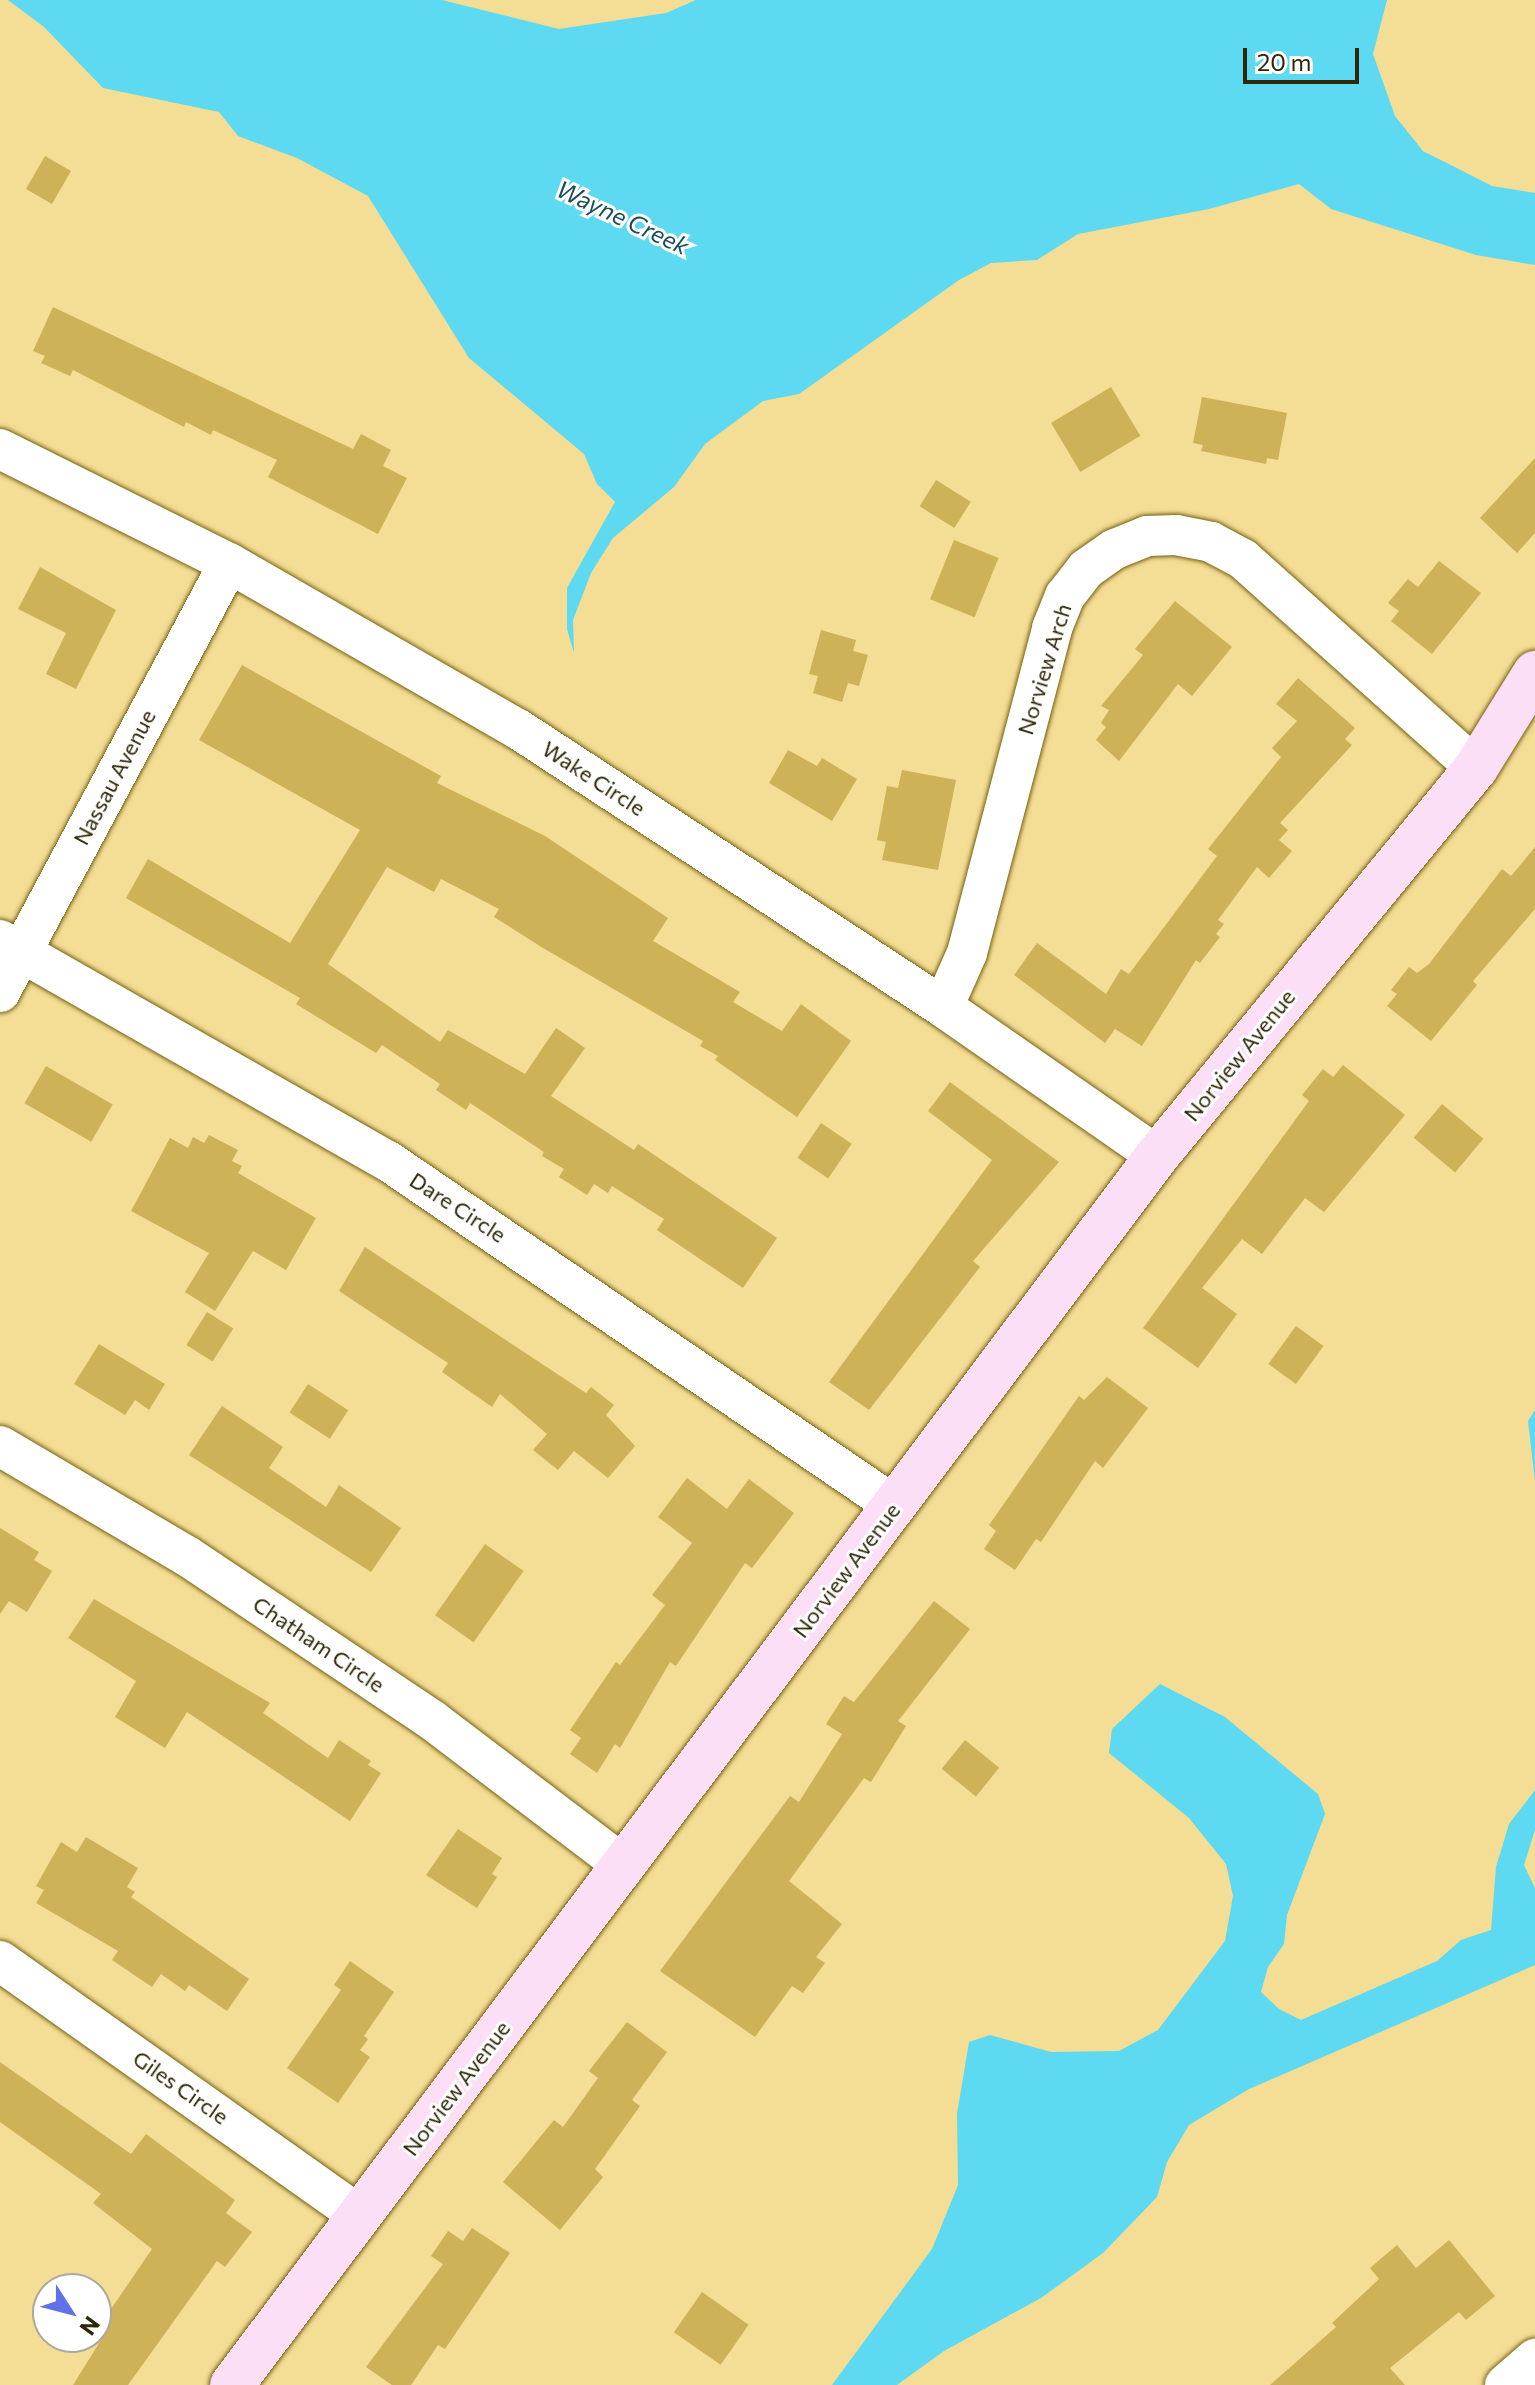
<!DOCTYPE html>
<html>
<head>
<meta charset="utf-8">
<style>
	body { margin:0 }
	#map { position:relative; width:1535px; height:2385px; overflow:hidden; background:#f4dd94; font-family:Commissioner,sans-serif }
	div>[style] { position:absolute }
	.water>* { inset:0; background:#5dd9f1 }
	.building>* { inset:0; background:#cdb258; transform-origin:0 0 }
	.roads { filter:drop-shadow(0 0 2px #756111) drop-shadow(0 0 2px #756111) }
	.street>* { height:40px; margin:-20px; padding:0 20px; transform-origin:20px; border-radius:20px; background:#fff }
	.secondary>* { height:44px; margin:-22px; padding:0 22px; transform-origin:22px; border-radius:22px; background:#fcdef7 }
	span { translate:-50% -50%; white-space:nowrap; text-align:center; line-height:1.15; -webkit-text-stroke:6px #fff; paint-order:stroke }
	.street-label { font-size:22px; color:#302708 }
	.water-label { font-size:24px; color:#1a4f5a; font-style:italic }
	.north { position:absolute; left:32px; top:2273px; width:80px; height:80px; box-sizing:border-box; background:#fff; border:2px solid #aca99c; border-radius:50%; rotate:126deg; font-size:22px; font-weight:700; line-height:32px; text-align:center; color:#302708 }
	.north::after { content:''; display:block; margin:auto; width:28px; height:36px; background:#5f72ea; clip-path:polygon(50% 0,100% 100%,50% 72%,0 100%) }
	.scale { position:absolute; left:1243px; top:48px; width:116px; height:36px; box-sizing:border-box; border:4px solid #302708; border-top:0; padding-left:10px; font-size:24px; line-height:28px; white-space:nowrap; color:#302708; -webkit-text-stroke:6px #fff; paint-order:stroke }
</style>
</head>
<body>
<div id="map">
	<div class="water">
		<div style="clip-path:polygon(8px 0,442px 0,559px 29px,666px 13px,696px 0,1387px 0,1373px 54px,1395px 116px,1423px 151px,1492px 186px,1535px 193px,1535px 265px,1476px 255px,1331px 209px,1299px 184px,1209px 209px,1078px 234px,1037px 260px,991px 263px,959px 280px,799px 394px,763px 401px,705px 444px,674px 487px,613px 538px,591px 573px,573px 620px,574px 653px,567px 629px,567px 588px,615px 502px,597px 484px,584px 454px,469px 358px,368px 196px,297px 158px,238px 136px,219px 112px,103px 88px,44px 27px)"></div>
		<div style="clip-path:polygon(1535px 1410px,1535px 1481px,1528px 1421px)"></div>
		<div style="clip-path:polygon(1160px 1684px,1225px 1717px,1318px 1794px,1325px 1814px,1287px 1915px,1284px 1944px,1268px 1967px,1261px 1992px,1279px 2009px,1301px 2020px,1437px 1961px,1461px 1940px,1491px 1930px,1496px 1867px,1509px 1824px,1535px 1790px,1535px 1830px,1524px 1865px,1535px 1888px,1535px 1965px,1249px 2089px,1189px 2125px,1167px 2162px,1157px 2197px,1103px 2253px,1041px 2298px,944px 2351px,897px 2385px,832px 2385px,932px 2249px,958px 2185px,957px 2114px,969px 2042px,990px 2035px,1051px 2052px,1119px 2051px,1158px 2030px,1225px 1941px,1233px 1896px,1226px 1864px,1189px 1818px,1109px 1753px,1112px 1729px)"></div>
	</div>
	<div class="building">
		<div style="left:45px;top:156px;width:30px;height:38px;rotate:30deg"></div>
		<div style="clip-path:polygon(53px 307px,353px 449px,361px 434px,391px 450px,383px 466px,407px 478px,378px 534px,268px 477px,277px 460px,213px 430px,211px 435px,186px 422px,184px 427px,73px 370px,70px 376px,41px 363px,45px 356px,33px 351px)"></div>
		<div style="left:1111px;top:387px;width:57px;height:70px;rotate:59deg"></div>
		<div style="clip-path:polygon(1202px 397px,1287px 413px,1278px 460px,1267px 458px,1266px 464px,1201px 451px,1203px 445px,1193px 443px)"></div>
		<div style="clip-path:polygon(1535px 458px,1535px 533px,1517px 553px,1480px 518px)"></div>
		<div style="left:936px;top:480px;width:41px;height:31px;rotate:32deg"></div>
		<div style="left:954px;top:540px;width:48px;height:64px;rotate:22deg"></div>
		<div style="clip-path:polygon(1439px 561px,1481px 593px,1432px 654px,1391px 621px,1399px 611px,1388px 603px,1408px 579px,1418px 587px)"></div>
		<div style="clip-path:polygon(40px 567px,116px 610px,76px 689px,46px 674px,66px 633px,18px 609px)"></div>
		<div style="clip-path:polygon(1175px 601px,1232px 647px,1192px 696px,1178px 684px,1119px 761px,1096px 740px,1106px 727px,1101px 723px,1109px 710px,1101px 706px,1143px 655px,1135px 649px)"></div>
		<div style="clip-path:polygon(821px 630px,856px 640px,853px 651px,868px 655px,859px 686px,848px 683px,842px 702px,813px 693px,818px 676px,809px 674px)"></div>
		<div style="clip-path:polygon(242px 665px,441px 776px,437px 783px,545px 836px,668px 918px,653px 941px,740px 992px,733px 1002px,782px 1031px,801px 1004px,851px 1041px,797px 1117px,715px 1060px,718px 1056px,700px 1046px,703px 1041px,543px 948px,494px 917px,499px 909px,441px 879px,434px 892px,387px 867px,328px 964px,440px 1042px,448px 1030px,525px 1074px,556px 1028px,585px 1048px,551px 1096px,634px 1150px,638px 1144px,777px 1238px,743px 1288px,657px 1230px,664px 1219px,612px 1186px,608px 1193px,594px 1184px,587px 1195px,559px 1177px,564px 1169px,542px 1156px,544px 1152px,470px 1103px,466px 1110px,436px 1090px,440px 1084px,382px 1045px,376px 1053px,296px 1004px,300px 998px,126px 898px,148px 859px,290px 943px,360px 830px,199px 740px)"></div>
		<div style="clip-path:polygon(1298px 678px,1355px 728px,1345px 739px,1352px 745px,1280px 823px,1288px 830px,1279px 840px,1292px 851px,1269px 878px,1257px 867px,1218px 920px,1224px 924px,1216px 934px,1220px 937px,1200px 963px,1196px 960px,1142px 1046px,1115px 1029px,1105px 1043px,1014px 975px,1037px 943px,1106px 994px,1121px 969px,1129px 974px,1217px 856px,1208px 849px,1281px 757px,1272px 748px,1297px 721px,1276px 704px)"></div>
		<div style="clip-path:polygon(788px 750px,817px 766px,822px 758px,857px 779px,832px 821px,769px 783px)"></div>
		<div style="clip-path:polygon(902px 770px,956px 780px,938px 870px,882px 860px,886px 842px,877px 840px,887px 786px,898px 788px)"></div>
		<div style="clip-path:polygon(1535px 847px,1535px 909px,1473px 981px,1477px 985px,1431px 1041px,1387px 1006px,1397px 994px,1391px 990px,1409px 967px,1417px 973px,1429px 964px,1502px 869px,1511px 876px)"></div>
		<div style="clip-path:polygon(1343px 1065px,1405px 1115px,1324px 1212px,1305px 1198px,1262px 1254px,1242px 1239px,1202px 1288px,1237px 1314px,1198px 1368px,1143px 1328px,1309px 1101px,1302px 1095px,1323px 1069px,1333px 1077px)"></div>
		<div style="left:46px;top:1066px;width:77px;height:43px;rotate:30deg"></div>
		<div style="clip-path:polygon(950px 1082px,1059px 1162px,973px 1261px,980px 1267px,869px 1410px,829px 1382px,992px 1160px,928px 1111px)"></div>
		<div style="left:1442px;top:1104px;width:54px;height:44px;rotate:40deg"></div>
		<div style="left:821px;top:1123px;width:37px;height:42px;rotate:34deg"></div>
		<div style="clip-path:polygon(209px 1135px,238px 1150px,232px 1161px,242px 1166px,238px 1173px,316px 1218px,286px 1270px,253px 1251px,215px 1311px,185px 1292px,209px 1253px,131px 1211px,170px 1138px,188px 1148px,193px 1137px,204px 1143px)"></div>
		<div style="clip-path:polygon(365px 1247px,586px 1393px,591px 1387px,614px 1405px,606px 1415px,635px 1446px,608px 1478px,574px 1451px,558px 1470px,533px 1450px,547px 1434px,500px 1394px,492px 1407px,442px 1372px,448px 1363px,339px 1291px)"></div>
		<div style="left:207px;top:1312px;width:31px;height:39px;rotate:32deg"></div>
		<div style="left:1296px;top:1326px;width:34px;height:47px;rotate:36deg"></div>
		<div style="clip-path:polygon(99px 1344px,165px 1384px,149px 1410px,135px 1400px,125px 1415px,74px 1384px)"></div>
		<div style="clip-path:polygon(1107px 1377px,1148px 1408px,1103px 1468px,1095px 1461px,1041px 1542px,1036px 1539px,1015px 1570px,984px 1549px,996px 1531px,989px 1525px,1079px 1396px,1084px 1400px)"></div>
		<div style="left:308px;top:1384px;width:48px;height:34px;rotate:33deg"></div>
		<div style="clip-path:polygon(222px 1406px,283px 1447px,269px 1468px,326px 1507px,339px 1485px,401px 1528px,371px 1572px,189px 1455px)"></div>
		<div style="clip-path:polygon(687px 1478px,727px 1509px,749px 1479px,794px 1513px,752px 1568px,745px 1563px,676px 1666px,670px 1662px,620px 1748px,615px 1744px,597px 1773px,570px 1754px,581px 1738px,570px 1730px,616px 1662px,620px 1665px,665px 1605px,652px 1595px,692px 1543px,658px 1517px)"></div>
		<div style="clip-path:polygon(0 1528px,39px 1552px,34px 1560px,52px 1571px,27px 1612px,9px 1601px,0 1614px)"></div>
		<div style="left:485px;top:1544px;width:47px;height:87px;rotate:35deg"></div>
		<div style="clip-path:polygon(94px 1599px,270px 1703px,263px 1713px,328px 1758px,339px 1740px,371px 1761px,368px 1765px,381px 1773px,350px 1821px,187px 1712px,165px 1748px,115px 1717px,136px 1681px,68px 1638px)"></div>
		<div style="clip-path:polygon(934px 1601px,970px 1629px,898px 1721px,906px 1726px,871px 1782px,864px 1778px,789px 1881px,842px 1924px,816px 1957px,825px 1963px,803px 1993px,792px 1986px,755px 2037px,660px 1971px,790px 1796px,799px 1802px,842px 1734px,826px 1724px,844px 1696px,854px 1702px)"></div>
		<div style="left:965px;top:1740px;width:44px;height:37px;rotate:39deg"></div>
		<div style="clip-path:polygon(458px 1829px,502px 1858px,492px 1874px,497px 1877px,477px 1908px,426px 1875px)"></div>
		<div style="clip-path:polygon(86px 1837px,138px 1868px,127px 1887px,135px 1892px,131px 1897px,249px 1979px,227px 2011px,189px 1985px,185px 1991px,161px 1974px,152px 1987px,112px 1960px,118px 1951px,36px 1903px,44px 1890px,36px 1886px,61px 1842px,77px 1852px)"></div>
		<div style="clip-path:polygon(350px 1961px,394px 1992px,364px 2036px,368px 2039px,360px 2050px,370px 2057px,338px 2103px,287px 2068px,341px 1990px,334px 1985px)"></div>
		<div style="clip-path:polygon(627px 2022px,667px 2052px,632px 2100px,640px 2106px,595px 2169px,603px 2177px,560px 2230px,503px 2182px,554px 2120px,563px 2127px,598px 2078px,589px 2071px)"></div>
		<div style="clip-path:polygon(0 2062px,131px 2154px,146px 2134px,235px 2200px,226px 2213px,252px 2232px,225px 2267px,217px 2261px,128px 2385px,73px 2385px,101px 2340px,96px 2331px,152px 2249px,93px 2203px,101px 2194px,0 2122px)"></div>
		<div style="clip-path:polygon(472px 2228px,510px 2253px,445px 2349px,438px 2345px,411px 2385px,392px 2385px,366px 2367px,443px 2264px,431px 2256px,448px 2231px,463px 2241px)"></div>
		<div style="clip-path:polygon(1449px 2240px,1495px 2296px,1466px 2320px,1459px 2312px,1390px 2368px,1405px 2385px,1270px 2385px,1336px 2327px,1332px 2323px,1379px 2279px,1370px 2268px,1397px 2245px,1416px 2268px)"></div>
		<div style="left:702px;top:2292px;width:57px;height:49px;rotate:35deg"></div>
	</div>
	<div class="roads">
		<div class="street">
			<div style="left:0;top:449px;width:256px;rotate:26.5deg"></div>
			<div style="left:229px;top:563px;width:333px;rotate:29.9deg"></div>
			<div style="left:518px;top:729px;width:508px;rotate:33.19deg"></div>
			<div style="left:943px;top:1007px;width:261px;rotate:34.8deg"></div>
			<div style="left:0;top:940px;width:447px;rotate:29.7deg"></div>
			<div style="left:388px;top:1161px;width:613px;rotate:34.23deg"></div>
			<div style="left:0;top:992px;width:486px;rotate:-61.9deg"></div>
			<div style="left:943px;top:1007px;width:59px;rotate:-66deg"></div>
			<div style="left:967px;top:953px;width:336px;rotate:-75.3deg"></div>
			<div style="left:1052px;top:628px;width:35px;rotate:-68deg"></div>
			<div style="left:1065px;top:596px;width:34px;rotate:-52deg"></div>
			<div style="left:1086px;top:569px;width:35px;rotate:-35deg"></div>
			<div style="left:1115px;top:549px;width:35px;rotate:-22deg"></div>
			<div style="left:1147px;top:536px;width:29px;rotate:-2deg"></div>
			<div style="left:1176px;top:535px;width:36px;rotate:11deg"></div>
			<div style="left:1211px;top:542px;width:36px;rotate:28deg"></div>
			<div style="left:1243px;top:559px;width:313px;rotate:41.9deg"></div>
			<div style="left:0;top:1446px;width:217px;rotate:30.5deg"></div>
			<div style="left:187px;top:1556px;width:295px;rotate:33.8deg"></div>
			<div style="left:432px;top:1720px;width:238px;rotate:37.2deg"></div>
			<div style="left:0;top:1961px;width:441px;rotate:35.3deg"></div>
			<div style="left:1505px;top:2385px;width:40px;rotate:-41deg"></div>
		</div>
		<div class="secondary">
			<div style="left:232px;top:2385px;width:1538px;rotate:-53.03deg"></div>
			<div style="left:1157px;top:1156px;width:502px;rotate:-50.57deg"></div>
			<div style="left:1476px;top:768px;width:112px;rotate:-58.2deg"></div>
		</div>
	</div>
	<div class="street-label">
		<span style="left:1044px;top:669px;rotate:-73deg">Norview Arch</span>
		<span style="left:114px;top:777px;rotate:-62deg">Nassau Avenue</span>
		<span style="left:594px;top:778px;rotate:33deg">Wake Circle</span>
		<span style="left:1239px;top:1055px;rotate:-51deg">Norview Avenue</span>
		<span style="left:458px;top:1207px;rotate:33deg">Dare Circle</span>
		<span style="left:846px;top:1570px;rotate:-53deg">Norview Avenue</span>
		<span style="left:319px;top:1644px;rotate:34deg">Chatham Circle</span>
		<span style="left:181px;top:2087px;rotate:35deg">Giles Circle</span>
		<span style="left:456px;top:2088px;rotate:-53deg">Norview Avenue</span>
	</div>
	<div class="water-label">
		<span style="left:623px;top:217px;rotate:25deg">Wayne Creek</span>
	</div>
	<div class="north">N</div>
	<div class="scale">20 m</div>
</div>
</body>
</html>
